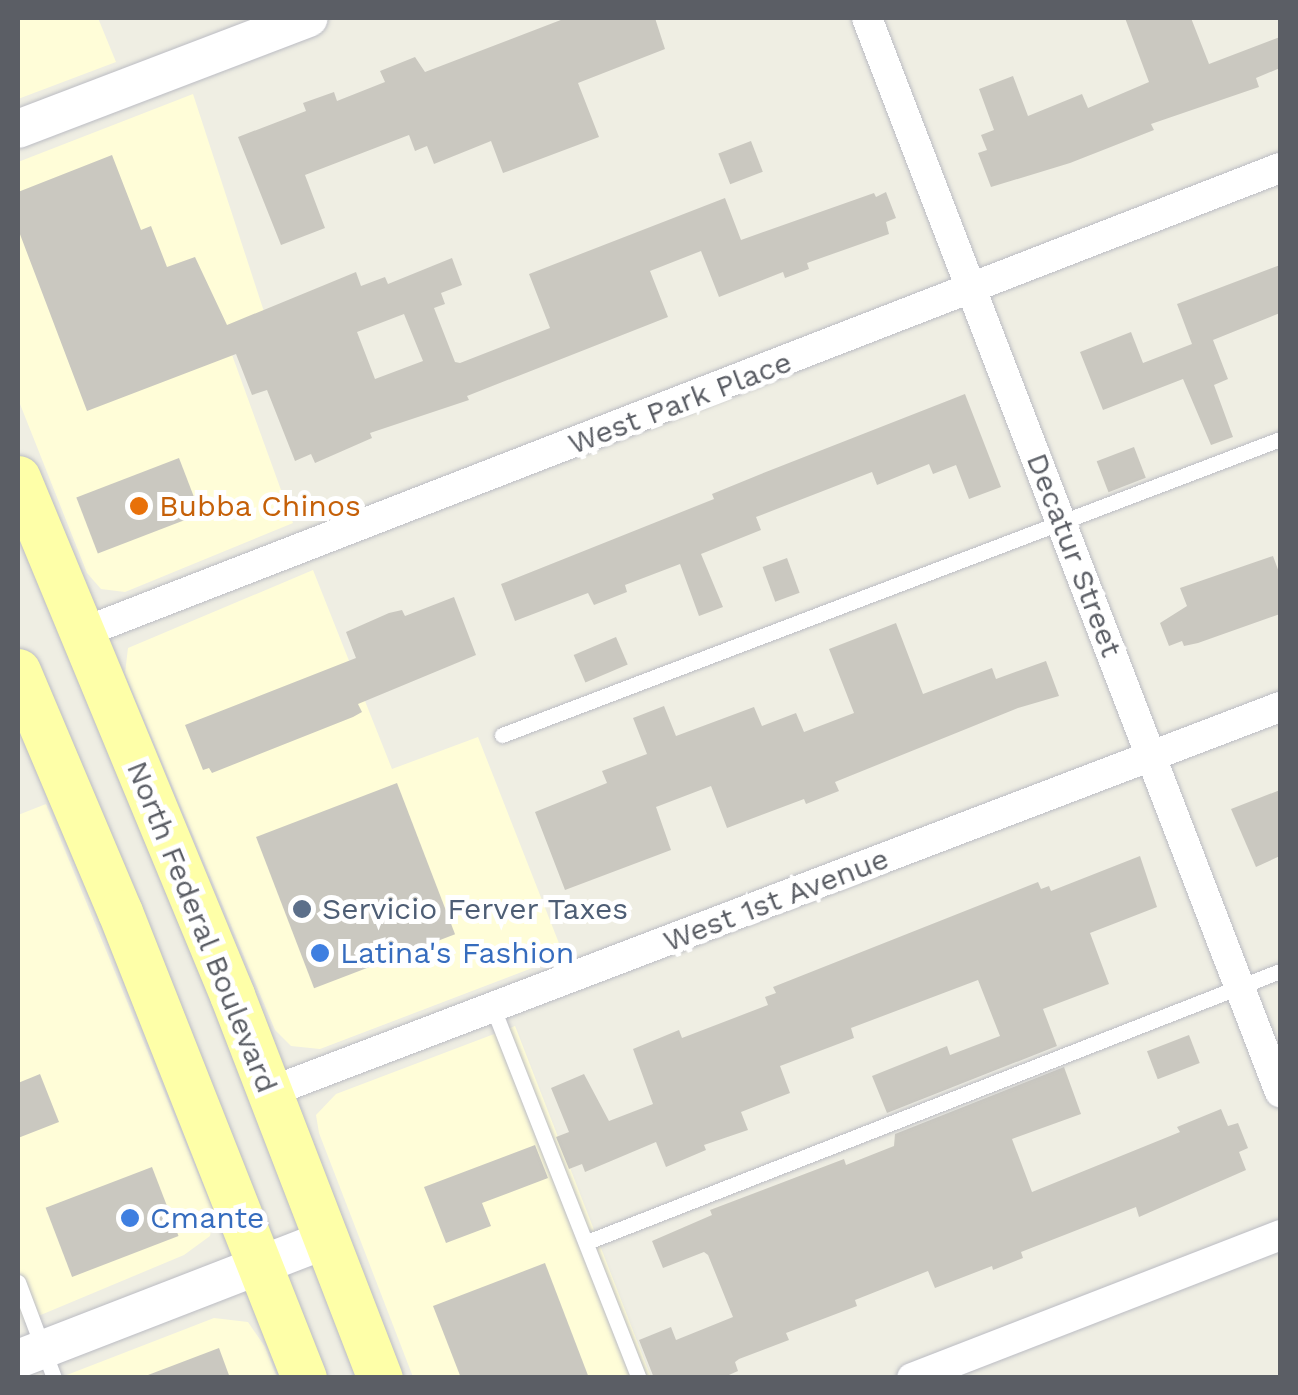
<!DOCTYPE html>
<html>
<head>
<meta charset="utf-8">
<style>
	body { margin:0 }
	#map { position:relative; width:1298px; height:1395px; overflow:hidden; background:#efeee3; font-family:"Work Sans",sans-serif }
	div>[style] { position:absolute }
	.commercial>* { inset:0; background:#fffdd8 }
	.building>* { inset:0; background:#cac8c0; transform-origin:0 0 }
	.roads { filter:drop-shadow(0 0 2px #bbbcc3) drop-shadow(0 0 2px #bbbcc3) }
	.service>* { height:15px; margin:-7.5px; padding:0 7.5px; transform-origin:7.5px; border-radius:7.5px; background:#fff }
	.minor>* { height:30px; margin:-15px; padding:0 15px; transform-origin:15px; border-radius:15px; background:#fff }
	.tertiary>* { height:38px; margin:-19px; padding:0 19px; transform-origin:19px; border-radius:19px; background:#fff }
	.primary>* { height:45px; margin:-22.5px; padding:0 22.5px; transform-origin:22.5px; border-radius:22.5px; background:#feffa8 }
	.dots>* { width:28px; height:28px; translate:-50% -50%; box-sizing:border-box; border:5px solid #fff; border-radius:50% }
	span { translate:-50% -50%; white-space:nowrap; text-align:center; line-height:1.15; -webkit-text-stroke:10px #fff; paint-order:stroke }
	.street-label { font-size:30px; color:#5b5e65 }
	.food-label { font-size:30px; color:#c56008 }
	.left { translate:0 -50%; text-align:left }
	.service-label { font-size:30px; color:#4e5e75 }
	.shop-label { font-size:30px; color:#366cbe }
	.frame { position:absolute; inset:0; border:20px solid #5b5e65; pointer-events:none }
</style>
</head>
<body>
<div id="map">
	<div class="commercial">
		<div style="clip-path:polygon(18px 18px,98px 18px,116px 62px,18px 99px)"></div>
		<div style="clip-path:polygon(193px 94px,268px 324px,227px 341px,293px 523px,125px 592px,101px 589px,87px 573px,18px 399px,18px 162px)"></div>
		<div style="clip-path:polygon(313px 570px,392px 769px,478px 737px,564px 956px,320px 1049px,291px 1046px,275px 1030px,125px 673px,128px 648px)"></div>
		<div style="clip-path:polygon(46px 804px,214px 1213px,210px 1236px,184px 1255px,24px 1322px,18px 1305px,18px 815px)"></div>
		<div style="clip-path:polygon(515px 1026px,651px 1377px,413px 1377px,319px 1133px,316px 1115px,336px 1094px)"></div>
		<div style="clip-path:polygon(214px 1318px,248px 1322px,265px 1347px,277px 1377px,59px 1378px)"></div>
	</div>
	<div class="building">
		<div style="clip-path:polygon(566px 18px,655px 18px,665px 49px,578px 83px,599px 137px,503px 173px,491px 141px,434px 164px,427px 146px,415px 151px,409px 135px,305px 175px,325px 228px,281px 245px,238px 137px,306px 111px,303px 103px,334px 92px,337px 101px,385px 82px,380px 71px,415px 57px,425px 72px)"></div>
		<div style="clip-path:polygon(1125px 18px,1191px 18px,1209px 64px,1280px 37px,1280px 68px,1256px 78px,1259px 87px,1151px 124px,1154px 130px,1070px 163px,991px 187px,978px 153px,987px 150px,981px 135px,994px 130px,979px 89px,1013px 76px,1028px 116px,1082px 94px,1088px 108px,1149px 82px)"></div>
		<div style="left:751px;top:141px;width:33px;height:35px;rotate:69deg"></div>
		<div style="clip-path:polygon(evenodd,112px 155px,141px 230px,151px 226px,167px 267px,195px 257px,227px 325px,356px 272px,361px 286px,385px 277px,388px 284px,452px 258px,462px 285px,441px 293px,445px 304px,434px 308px,455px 362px,460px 363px,550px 328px,529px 274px,725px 198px,741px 240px,874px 193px,876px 197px,886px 192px,896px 218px,886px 222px,889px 234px,807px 263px,809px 269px,785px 278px,783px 272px,719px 297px,701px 251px,650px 271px,668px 317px,467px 396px,469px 400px,370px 433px,372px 438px,315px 463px,311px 454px,295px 461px,267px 390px,252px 395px,236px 354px,87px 411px,18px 229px,18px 192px,112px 155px,404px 314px,423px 361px,375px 379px,357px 332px,404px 314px)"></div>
		<div style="clip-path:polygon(1280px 265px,1280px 313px,1213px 340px,1228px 379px,1214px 385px,1233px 437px,1211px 445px,1183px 379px,1103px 410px,1080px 352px,1131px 332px,1143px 363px,1192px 344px,1177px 304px)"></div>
		<div style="clip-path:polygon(965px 394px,1001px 487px,969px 499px,956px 465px,933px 474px,929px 464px,877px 485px,872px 472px,756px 517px,761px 530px,701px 554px,723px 607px,699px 616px,680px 564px,625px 585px,627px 592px,594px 605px,588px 593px,515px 621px,501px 584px,714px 499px,712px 494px,761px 474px)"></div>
		<div style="left:1134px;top:447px;width:33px;height:40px;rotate:69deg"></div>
		<div style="left:179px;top:458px;width:60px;height:110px;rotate:69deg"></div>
		<div style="clip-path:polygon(1273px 556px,1280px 575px,1280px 614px,1198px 643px,1184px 646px,1182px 641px,1169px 646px,1160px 623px,1187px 606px,1180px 588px)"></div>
		<div style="left:787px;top:558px;width:37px;height:26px;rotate:70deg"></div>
		<div style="clip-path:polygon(454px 597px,476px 655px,358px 704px,362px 712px,353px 717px,212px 773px,209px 768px,203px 770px,185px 725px,356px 658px,346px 632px,389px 613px,402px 610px,405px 616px)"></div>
		<div style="clip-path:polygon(896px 623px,923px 694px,992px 668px,996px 679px,1046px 661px,1059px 696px,1018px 708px,835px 782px,839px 791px,806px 804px,804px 799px,727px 828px,711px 786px,656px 807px,671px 850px,565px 890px,535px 812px,607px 783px,602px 771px,647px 754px,633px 718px,664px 706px,676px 736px,754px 707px,762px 726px,796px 713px,804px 732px,854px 713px,829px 649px)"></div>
		<div style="left:616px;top:637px;width:30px;height:46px;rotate:67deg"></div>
		<div style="left:397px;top:783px;width:162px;height:151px;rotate:69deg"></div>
		<div style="clip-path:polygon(1280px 790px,1280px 856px,1256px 867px,1231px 809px)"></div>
		<div style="clip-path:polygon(1140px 856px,1157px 907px,1090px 933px,1109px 984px,1043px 1009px,1057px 1046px,887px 1113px,872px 1076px,947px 1046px,950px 1055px,1000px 1036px,978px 980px,851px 1028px,854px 1038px,780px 1066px,790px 1093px,741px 1112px,748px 1130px,704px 1145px,706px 1150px,666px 1167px,656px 1142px,585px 1172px,582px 1164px,569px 1169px,556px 1137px,569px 1132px,551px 1088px,584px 1074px,609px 1121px,653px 1104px,633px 1049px,679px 1030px,682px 1038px,768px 1005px,765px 997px,776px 993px,773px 987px,1038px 882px,1041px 889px,1049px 886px,1051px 891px)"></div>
		<div style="left:1189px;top:1035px;width:30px;height:45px;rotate:69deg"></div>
		<div style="clip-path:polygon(1064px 1067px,1081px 1114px,1012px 1139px,1032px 1192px,1180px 1132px,1177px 1127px,1221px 1109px,1228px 1126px,1238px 1123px,1248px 1148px,1239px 1152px,1246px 1170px,1139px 1217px,1136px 1207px,1021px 1252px,1023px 1258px,993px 1270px,992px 1266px,935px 1288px,928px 1271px,855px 1300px,857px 1306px,786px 1333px,789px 1340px,739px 1359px,735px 1362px,738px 1371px,722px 1378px,654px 1378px,639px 1340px,671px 1327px,676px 1340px,733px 1317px,708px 1255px,704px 1252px,663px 1268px,652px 1241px,712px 1215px,710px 1210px,844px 1159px,846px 1165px,894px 1146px,895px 1134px)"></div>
		<div style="clip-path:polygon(40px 1074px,59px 1122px,18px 1138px,18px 1083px)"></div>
		<div style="clip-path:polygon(535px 1145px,548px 1178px,482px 1203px,491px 1226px,446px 1243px,424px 1187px)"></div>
		<div style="left:152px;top:1167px;width:74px;height:114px;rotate:69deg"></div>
		<div style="clip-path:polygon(545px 1263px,589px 1378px,461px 1378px,433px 1306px)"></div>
		<div style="clip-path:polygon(219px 1348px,230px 1378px,148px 1378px,148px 1375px)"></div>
	</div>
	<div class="roads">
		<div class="service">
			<div style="left:502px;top:735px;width:832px;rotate:-20.83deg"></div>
			<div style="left:493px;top:1008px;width:398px;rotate:68.5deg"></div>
			<div style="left:587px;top:1242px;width:744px;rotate:-21.36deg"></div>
			<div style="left:18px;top:1282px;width:103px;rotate:69.4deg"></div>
		</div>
		<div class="minor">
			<div style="left:867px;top:18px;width:1151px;rotate:68.97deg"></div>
			<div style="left:79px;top:634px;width:1288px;rotate:-21.21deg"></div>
			<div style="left:270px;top:1092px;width:1081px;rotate:-20.87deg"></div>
			<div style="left:912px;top:1378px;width:395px;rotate:-21.2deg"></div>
		</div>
		<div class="tertiary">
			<div style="left:18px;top:129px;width:311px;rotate:-20.9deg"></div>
			<div style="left:18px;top:1359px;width:332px;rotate:-21.2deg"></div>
		</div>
		<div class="primary">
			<div style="left:18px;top:478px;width:560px;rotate:67.51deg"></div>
			<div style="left:232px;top:995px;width:411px;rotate:68.9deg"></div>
			<div style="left:18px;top:671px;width:262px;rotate:67.1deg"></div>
			<div style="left:120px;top:912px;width:501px;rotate:68.45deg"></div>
		</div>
	</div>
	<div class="dots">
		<div style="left:139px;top:506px;background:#e8710a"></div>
		<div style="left:302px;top:909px;background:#5c6f8a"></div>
		<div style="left:320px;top:953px;background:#3f7fe0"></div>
		<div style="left:130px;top:1218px;background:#3f7fe0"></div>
	</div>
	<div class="street-label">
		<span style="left:680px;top:403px;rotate:-21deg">West Park Place</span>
		<span style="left:1074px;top:555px;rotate:69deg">Decatur Street</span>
		<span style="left:776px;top:900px;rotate:-21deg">West 1st Avenue</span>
		<span style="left:202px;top:927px;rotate:68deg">North Federal Boulevard</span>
	</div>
	<div class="food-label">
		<span class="left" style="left:159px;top:506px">Bubba Chinos</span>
	</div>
	<div class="service-label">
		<span class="left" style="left:322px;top:909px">Servicio Ferver Taxes</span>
	</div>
	<div class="shop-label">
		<span class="left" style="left:340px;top:953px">Latina's Fashion</span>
		<span class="left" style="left:150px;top:1218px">Cmante</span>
	</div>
	<div class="frame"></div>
</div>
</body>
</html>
